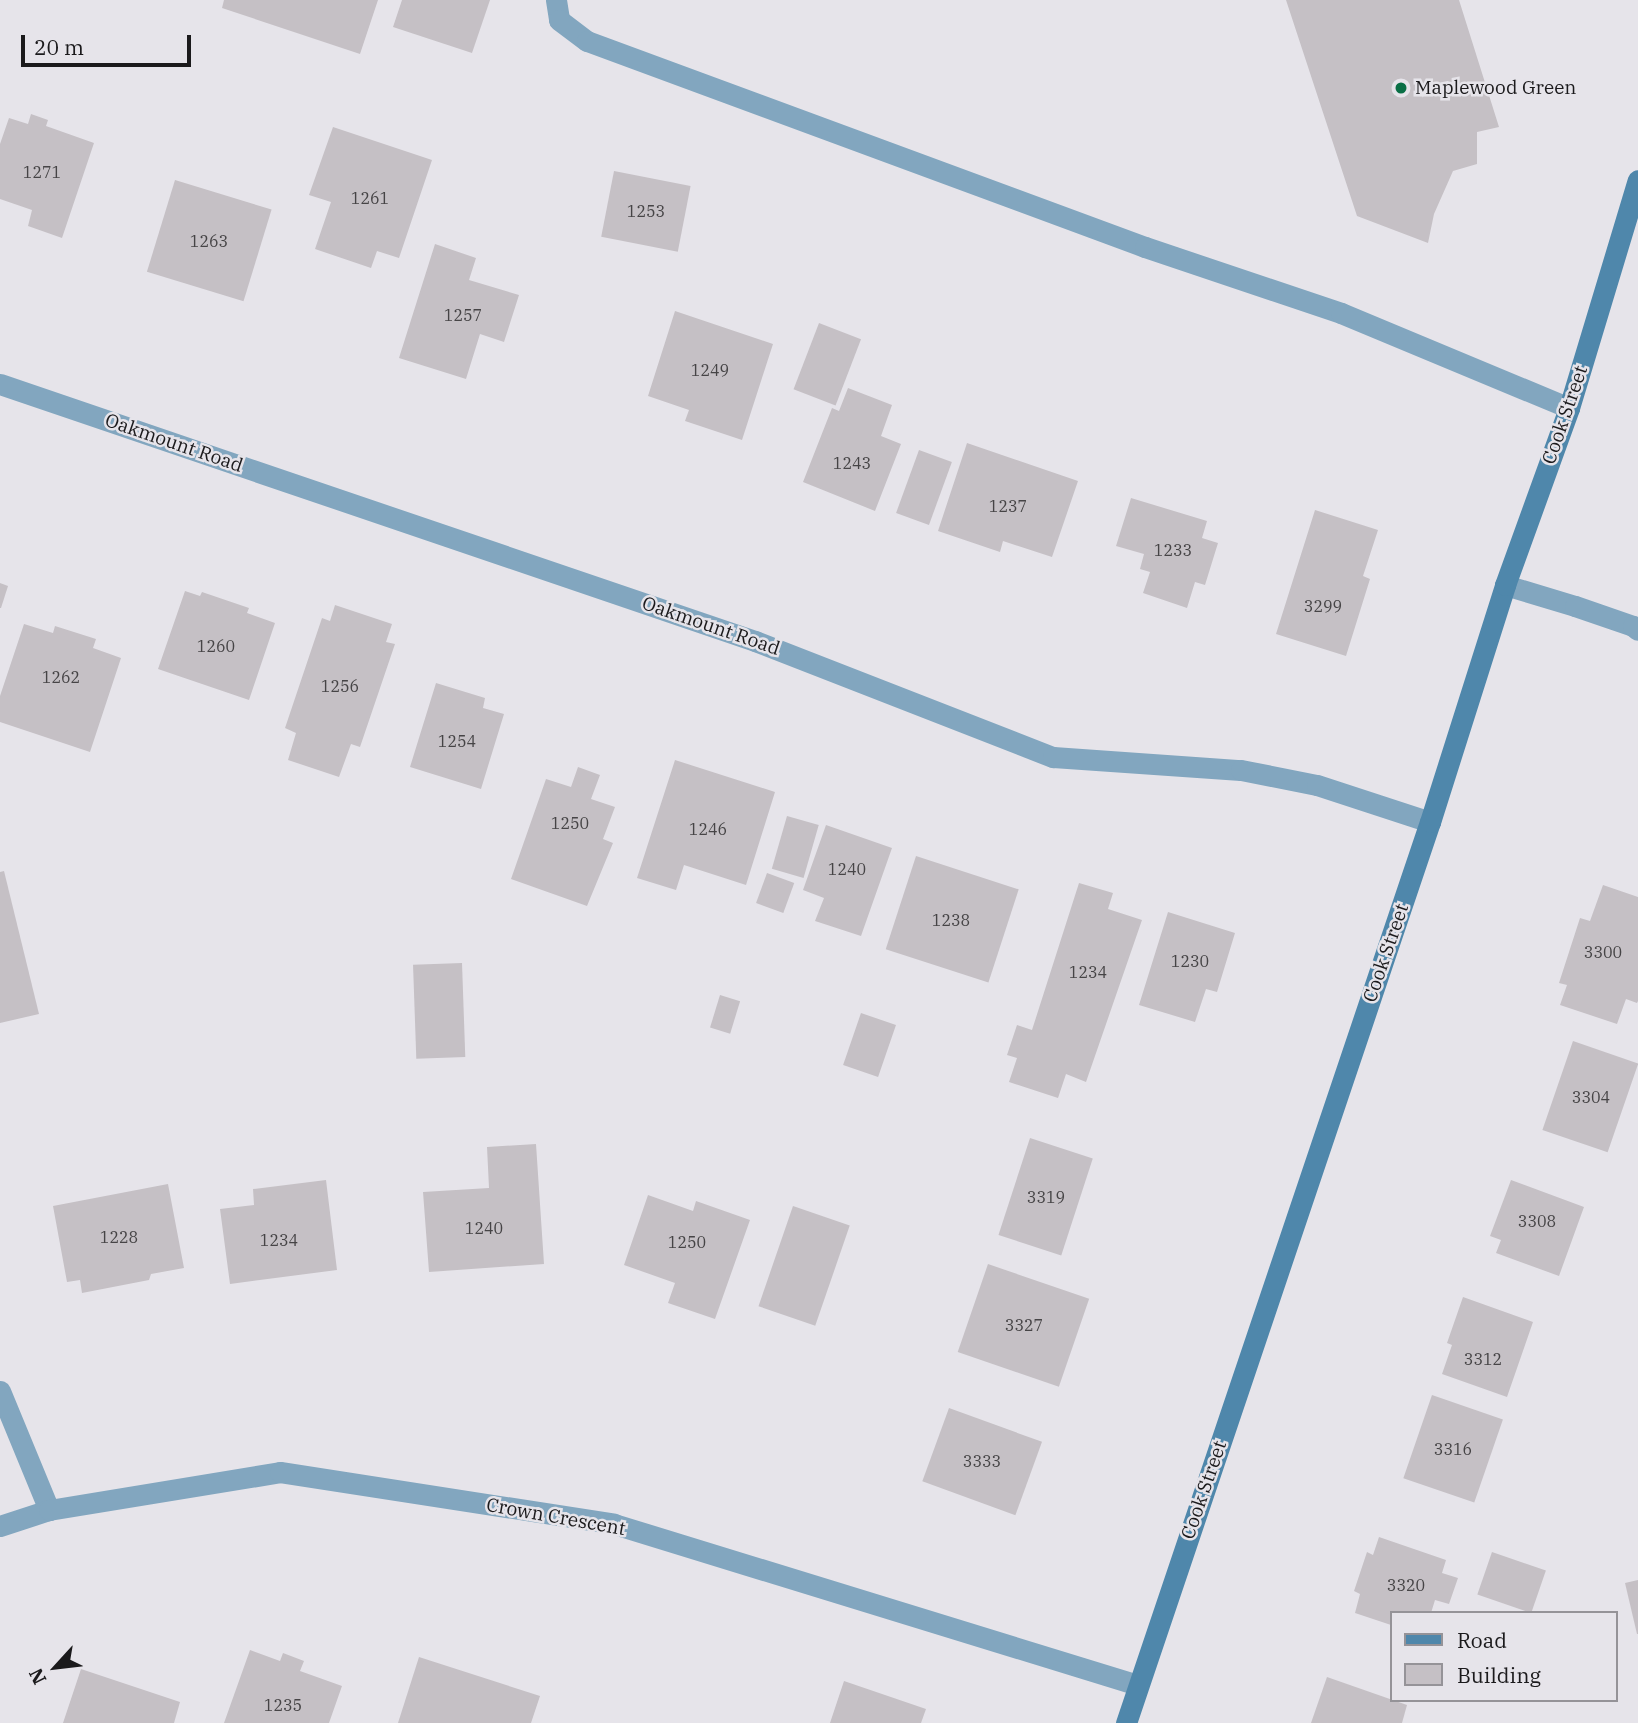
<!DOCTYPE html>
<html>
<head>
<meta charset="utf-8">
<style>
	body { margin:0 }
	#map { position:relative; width:1638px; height:1723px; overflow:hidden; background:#e6e4ea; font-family:"IBM Plex Serif",serif }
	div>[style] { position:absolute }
	.building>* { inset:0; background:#c5c0c5; transform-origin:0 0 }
	.lane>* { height:21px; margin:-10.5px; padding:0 10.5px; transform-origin:10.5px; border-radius:10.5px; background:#82a6bf }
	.street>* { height:21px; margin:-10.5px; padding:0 10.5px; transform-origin:10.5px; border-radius:10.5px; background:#82a6bf }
	.secondary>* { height:21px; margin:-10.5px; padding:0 10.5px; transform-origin:10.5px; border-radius:10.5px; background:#4f87ab }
	.dots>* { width:19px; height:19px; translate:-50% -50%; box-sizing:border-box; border:4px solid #e6e4ea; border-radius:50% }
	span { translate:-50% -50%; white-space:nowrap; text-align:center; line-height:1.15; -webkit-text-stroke:5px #e6e4ea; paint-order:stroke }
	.number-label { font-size:16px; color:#464446 }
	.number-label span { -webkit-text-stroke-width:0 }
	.poi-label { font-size:19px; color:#1b1a1c }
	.left { translate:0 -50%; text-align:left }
	.street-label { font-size:19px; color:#1b1a1c }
	.legend { position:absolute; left:1390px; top:1611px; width:228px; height:91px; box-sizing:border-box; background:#e6e4ea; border:2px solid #959398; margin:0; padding:9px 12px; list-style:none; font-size:21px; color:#1b1a1c }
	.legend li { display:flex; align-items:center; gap:14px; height:35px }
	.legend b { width:35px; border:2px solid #959398 }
	.north { position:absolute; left:21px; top:1632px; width:70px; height:70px; -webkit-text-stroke:5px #e6e4ea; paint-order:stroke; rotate:243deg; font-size:19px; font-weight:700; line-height:28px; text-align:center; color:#1b1a1c }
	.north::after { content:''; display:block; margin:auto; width:24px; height:32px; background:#1b1a1c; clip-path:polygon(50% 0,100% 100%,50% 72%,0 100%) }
	.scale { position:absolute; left:21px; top:35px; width:170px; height:32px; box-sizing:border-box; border:4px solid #1b1a1c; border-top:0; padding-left:9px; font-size:21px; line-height:24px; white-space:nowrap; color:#1b1a1c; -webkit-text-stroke:5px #e6e4ea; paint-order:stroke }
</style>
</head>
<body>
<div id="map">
	<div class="building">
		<div style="clip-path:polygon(224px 0,378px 0,360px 54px,222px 8px)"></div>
		<div style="clip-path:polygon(402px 0,490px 0,472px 53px,393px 27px)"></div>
		<div style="clip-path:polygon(1286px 0,1459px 0,1499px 127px,1477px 132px,1477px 164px,1453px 171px,1434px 214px,1428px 243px,1357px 216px)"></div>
		<div style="clip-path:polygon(31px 114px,48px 120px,46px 126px,94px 143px,62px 238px,28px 226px,32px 210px,0 199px,0 144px,9px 118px,28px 124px)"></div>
		<div style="clip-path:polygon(333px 127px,432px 160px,399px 258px,377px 251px,371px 268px,315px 249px,331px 202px,309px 195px)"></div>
		<div style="left:614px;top:171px;width:78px;height:67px;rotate:11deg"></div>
		<div style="left:175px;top:180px;width:101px;height:96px;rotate:17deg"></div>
		<div style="clip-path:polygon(435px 244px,476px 258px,469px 280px,519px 295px,504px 342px,480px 334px,466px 379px,399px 358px)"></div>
		<div style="clip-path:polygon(675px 311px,773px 344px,742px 440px,685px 421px,689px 410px,648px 396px)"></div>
		<div style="left:819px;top:323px;width:45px;height:71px;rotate:21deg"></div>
		<div style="clip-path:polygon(848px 388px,892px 405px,881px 436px,901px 444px,875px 511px,803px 482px,832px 408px,839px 411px)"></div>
		<div style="clip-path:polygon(967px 443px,1078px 481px,1052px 557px,1003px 541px,1000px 552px,938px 531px)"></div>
		<div style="left:919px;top:450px;width:35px;height:67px;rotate:20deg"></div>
		<div style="clip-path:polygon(1131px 498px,1207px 521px,1202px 538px,1218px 543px,1205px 585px,1195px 582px,1187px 608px,1143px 593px,1150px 572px,1140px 569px,1144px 554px,1116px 546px)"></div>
		<div style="clip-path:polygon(1315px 510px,1378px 530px,1363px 576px,1370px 579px,1346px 656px,1276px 634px)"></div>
		<div style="clip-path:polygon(0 583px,8px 586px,1px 608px,0 608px)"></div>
		<div style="clip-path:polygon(185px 591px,200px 596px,202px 592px,249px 608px,247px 613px,275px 623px,249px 700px,158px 669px)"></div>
		<div style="clip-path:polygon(335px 605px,392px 624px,386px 642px,395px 644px,360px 747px,351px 744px,339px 777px,288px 760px,296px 733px,285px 728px,322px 618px,330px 621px)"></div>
		<div style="clip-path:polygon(24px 624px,53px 633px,55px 626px,96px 639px,93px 648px,121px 658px,90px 752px,0 722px,0 696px)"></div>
		<div style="clip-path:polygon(436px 683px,485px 698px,483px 708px,504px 714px,481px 789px,410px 767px)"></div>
		<div style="clip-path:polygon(675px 760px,775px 792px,746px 885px,684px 865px,676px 890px,637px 878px)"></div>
		<div style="clip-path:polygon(578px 767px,600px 775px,591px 799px,615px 807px,603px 839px,613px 843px,587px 906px,511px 879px,546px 779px,571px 787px)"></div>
		<div style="left:787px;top:816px;width:33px;height:55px;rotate:16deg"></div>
		<div style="clip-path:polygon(826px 825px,892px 848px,861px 936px,815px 921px,824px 898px,803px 890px)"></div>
		<div style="left:916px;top:856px;width:108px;height:98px;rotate:18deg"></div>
		<div style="clip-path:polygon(4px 871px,39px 1014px,0 1023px,0 872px)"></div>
		<div style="left:767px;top:873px;width:29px;height:32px;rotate:20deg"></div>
		<div style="clip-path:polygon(1079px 883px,1113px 893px,1108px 909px,1142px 920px,1086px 1082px,1066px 1074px,1058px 1098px,1009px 1082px,1017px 1058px,1007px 1055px,1017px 1025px,1032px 1030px)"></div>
		<div style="clip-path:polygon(1603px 885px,1638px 897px,1638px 1001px,1637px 1003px,1626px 999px,1617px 1024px,1560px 1005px,1567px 985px,1559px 983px,1580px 918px,1590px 921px)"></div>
		<div style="clip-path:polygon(1168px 912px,1235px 933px,1217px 992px,1206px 989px,1195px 1022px,1139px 1005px)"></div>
		<div style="left:462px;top:963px;width:94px;height:49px;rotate:88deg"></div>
		<div style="left:720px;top:995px;width:21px;height:34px;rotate:17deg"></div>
		<div style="left:861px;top:1013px;width:37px;height:55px;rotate:19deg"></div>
		<div style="left:1573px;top:1041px;width:69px;height:94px;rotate:19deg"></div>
		<div style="left:1030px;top:1138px;width:66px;height:102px;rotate:18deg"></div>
		<div style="clip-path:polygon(536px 1144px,544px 1264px,429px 1272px,423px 1192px,489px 1188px,487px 1147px)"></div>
		<div style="clip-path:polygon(326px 1180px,337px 1270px,230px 1284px,220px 1209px,254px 1205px,253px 1189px)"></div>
		<div style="clip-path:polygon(1511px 1180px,1584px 1207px,1559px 1276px,1496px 1253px,1501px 1240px,1490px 1236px)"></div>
		<div style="clip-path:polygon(168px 1184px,184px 1268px,151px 1274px,149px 1280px,82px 1293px,80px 1280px,67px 1282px,53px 1206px)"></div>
		<div style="clip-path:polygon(648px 1195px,693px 1211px,696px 1201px,750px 1220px,715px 1319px,668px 1303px,675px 1283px,624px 1265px)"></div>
		<div style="left:793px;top:1206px;width:60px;height:106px;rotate:19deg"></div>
		<div style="left:988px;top:1264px;width:107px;height:93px;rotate:19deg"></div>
		<div style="clip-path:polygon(1463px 1297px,1533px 1322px,1507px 1397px,1442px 1374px,1452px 1345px,1447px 1343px)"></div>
		<div style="left:1432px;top:1395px;width:75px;height:88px;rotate:19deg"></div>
		<div style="left:949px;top:1408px;width:99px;height:78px;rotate:20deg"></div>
		<div style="clip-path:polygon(1379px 1537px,1446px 1560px,1442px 1573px,1458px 1578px,1449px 1604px,1435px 1600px,1431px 1613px,1391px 1613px,1391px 1625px,1355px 1613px,1360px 1594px,1354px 1591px,1367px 1552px,1373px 1555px)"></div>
		<div style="left:1492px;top:1552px;width:57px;height:45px;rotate:19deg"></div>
		<div style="clip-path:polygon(1638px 1580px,1638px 1634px,1637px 1634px,1625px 1583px)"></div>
		<div style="clip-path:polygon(250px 1650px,280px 1661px,283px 1653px,304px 1661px,300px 1671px,342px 1686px,329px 1723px,224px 1723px)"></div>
		<div style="clip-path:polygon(419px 1657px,540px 1696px,531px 1723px,398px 1723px)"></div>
		<div style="clip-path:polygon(81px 1669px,180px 1702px,174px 1723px,63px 1723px)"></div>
		<div style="clip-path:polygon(1327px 1677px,1407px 1705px,1402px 1723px,1311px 1723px)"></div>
		<div style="clip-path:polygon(844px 1681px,926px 1709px,921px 1723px,830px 1723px)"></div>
	</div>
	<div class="lane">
		<div style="left:556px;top:0;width:20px;rotate:81deg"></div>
		<div style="left:559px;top:20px;width:35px;rotate:37deg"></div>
		<div style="left:587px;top:41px;width:595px;rotate:20.26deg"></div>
		<div style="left:1145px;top:247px;width:207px;rotate:18.6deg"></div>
		<div style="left:1341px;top:313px;width:247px;rotate:22.6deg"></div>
		<div style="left:0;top:1391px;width:129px;rotate:67.6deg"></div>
	</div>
	<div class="street">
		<div style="left:0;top:384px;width:798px;rotate:18.8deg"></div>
		<div style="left:755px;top:641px;width:320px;rotate:21.3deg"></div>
		<div style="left:1053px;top:757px;width:188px;rotate:4deg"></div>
		<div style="left:1241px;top:770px;width:77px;rotate:11.2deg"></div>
		<div style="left:1317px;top:785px;width:119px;rotate:18.1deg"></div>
		<div style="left:1505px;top:585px;width:73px;rotate:16.7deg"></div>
		<div style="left:1575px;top:606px;width:61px;rotate:19deg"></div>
		<div style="left:1633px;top:626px;width:6px;rotate:39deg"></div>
		<div style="left:0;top:1526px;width:52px;rotate:-18.1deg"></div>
		<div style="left:49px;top:1510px;width:234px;rotate:-9.3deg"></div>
		<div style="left:280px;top:1472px;width:338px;rotate:8.8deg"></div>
		<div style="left:614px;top:1524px;width:548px;rotate:17.08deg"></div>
	</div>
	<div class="secondary">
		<div style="left:1126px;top:1723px;width:951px;rotate:-71.36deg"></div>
		<div style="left:1430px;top:822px;width:249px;rotate:-72.4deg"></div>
		<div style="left:1505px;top:585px;width:188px;rotate:-70.1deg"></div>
		<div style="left:1569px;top:408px;width:238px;rotate:-73.2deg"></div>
	</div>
	<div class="dots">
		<div style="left:1401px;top:88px;background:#0a6f46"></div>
	</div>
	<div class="number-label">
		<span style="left:42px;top:172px">1271</span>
		<span style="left:370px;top:198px">1261</span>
		<span style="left:646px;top:211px">1253</span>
		<span style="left:209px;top:241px">1263</span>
		<span style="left:463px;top:315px">1257</span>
		<span style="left:710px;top:370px">1249</span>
		<span style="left:852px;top:463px">1243</span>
		<span style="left:1008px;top:506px">1237</span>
		<span style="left:1173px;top:550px">1233</span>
		<span style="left:1323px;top:606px">3299</span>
		<span style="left:216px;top:646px">1260</span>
		<span style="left:61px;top:677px">1262</span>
		<span style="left:340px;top:686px">1256</span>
		<span style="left:457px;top:741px">1254</span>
		<span style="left:570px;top:823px">1250</span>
		<span style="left:708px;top:829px">1246</span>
		<span style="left:847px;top:869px">1240</span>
		<span style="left:951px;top:920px">1238</span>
		<span style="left:1603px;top:952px">3300</span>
		<span style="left:1190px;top:961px">1230</span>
		<span style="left:1088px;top:972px">1234</span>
		<span style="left:1591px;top:1097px">3304</span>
		<span style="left:1046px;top:1197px">3319</span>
		<span style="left:1537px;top:1221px">3308</span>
		<span style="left:484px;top:1228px">1240</span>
		<span style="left:119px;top:1237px">1228</span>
		<span style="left:279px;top:1240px">1234</span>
		<span style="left:687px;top:1242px">1250</span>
		<span style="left:1024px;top:1325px">3327</span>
		<span style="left:1483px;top:1359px">3312</span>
		<span style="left:1453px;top:1449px">3316</span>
		<span style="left:982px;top:1461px">3333</span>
		<span style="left:1406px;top:1585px">3320</span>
		<span style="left:283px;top:1705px">1235</span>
	</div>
	<div class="poi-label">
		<span class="left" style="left:1415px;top:88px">Maplewood Green</span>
	</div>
	<div class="street-label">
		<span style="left:1565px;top:415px;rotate:-71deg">Cook Street</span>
		<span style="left:174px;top:443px;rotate:19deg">Oakmount Road</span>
		<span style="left:711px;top:626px;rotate:19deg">Oakmount Road</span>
		<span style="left:1386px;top:953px;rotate:-71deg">Cook Street</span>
		<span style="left:1204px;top:1490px;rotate:-71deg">Cook Street</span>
		<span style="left:556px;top:1517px;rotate:10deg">Crown Crescent</span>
	</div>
	<ul class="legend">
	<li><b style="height:9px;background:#4f87ab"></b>Road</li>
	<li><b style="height:19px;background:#c5c0c5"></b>Building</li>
	</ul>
	<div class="north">N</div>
	<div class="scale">20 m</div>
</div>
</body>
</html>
